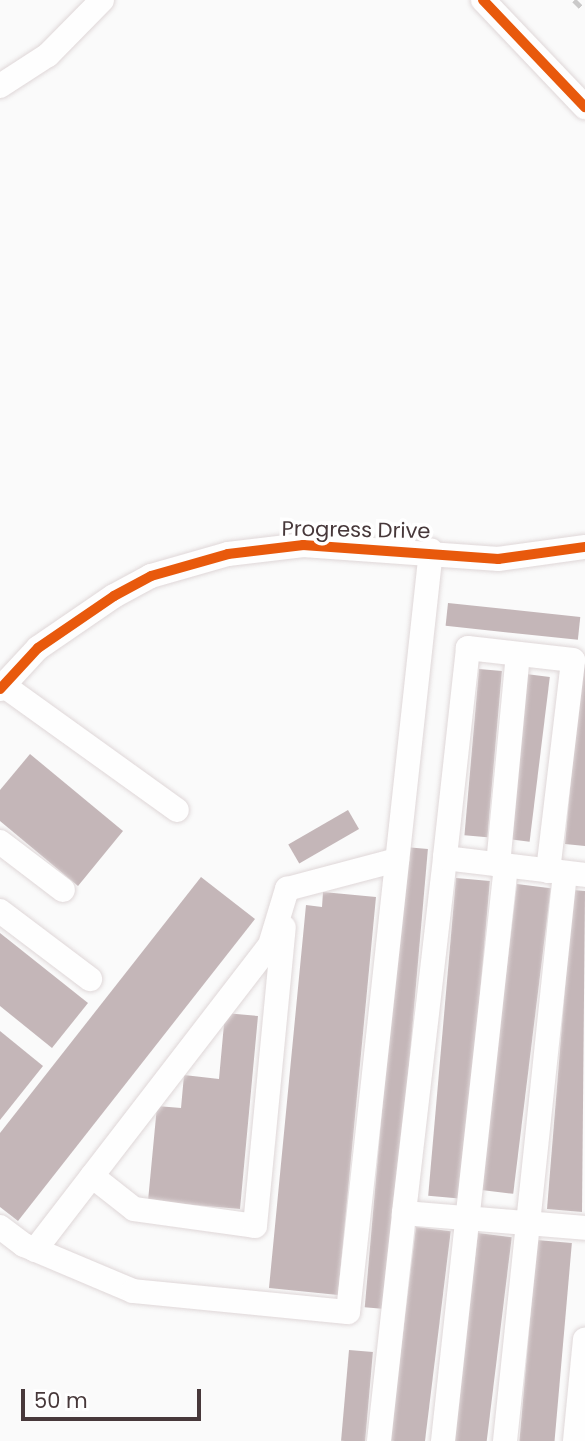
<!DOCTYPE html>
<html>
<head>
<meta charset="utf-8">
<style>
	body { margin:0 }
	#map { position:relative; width:585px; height:1441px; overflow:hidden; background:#fafafa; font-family:Poppins,sans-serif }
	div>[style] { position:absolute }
	.building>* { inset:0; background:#c4b6b8; transform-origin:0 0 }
	.roads { filter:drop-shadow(0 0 2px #dfd7d8) drop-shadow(0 0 2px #dfd7d8) }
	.minor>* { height:24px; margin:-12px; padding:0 12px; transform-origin:12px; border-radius:12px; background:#fefefe }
	.rail>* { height:5px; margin-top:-2.5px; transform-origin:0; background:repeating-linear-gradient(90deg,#cac9c9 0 9px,transparent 0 18px) }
	.cycleway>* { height:10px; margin:-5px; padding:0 5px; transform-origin:5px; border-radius:5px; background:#e8590c }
	span { translate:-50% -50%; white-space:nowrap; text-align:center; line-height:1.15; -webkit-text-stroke:7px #fff; paint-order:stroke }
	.street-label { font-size:21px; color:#47383a }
	.scale { position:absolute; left:21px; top:1389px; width:180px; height:32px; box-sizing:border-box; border:4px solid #47383a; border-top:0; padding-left:9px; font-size:21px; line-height:24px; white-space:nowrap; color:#47383a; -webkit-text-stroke:5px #fff; paint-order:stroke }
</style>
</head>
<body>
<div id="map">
	<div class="building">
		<div style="left:448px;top:603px;width:133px;height:23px;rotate:6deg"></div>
		<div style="clip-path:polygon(582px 659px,585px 659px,585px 846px,565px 844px)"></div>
		<div style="left:479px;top:669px;width:23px;height:167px;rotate:5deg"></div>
		<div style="left:526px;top:674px;width:24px;height:166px;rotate:7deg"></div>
		<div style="clip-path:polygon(30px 754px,123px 831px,78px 886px,0 821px,0 790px)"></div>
		<div style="left:348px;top:810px;width:22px;height:69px;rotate:60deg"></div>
		<div style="left:405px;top:847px;width:23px;height:462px;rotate:5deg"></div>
		<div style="clip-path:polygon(201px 877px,255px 919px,18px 1221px,0 1207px,0 1133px)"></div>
		<div style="left:456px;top:878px;width:34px;height:319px;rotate:5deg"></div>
		<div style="left:517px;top:884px;width:34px;height:308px;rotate:7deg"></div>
		<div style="clip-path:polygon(573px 890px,585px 891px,582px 1212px,547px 1209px)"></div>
		<div style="clip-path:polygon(323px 892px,376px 897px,338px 1295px,269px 1288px,306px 905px,322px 907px)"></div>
		<div style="clip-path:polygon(0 933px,88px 1003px,52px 1048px,0 1006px)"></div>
		<div style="clip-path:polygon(225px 1013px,258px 1016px,240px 1209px,148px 1201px,157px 1106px,181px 1108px,184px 1075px,219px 1079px)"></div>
		<div style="clip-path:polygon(0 1031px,43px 1066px,0 1120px)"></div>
		<div style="left:416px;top:1227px;width:35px;height:215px;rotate:7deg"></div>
		<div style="left:478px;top:1233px;width:34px;height:209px;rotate:7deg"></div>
		<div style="left:537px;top:1240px;width:35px;height:202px;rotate:5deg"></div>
		<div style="left:349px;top:1350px;width:24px;height:91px;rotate:5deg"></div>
	</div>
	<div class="roads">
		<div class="minor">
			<div style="left:483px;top:0;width:148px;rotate:46.4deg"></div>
			<div style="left:0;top:86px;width:57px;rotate:-32.9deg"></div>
			<div style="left:48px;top:55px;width:77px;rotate:-45.5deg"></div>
			<div style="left:3px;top:685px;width:214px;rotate:35.7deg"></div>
			<div style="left:0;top:689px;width:56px;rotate:-47.2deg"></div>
			<div style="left:38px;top:648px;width:92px;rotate:-34.4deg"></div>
			<div style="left:114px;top:596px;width:42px;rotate:-28.4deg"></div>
			<div style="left:151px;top:576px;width:80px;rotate:-15.9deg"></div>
			<div style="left:228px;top:554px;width:76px;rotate:-6.8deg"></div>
			<div style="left:303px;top:545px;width:196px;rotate:4.1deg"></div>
			<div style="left:498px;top:559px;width:88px;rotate:-7.9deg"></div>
			<div style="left:0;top:842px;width:79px;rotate:37.3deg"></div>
			<div style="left:445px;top:858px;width:357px;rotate:96.6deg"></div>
			<div style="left:404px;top:1213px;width:182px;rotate:4.7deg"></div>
			<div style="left:498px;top:865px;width:212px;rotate:-84.6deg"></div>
			<div style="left:548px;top:871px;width:212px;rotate:-83.2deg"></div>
			<div style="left:573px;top:660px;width:106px;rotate:-173.5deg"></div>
			<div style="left:468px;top:648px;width:211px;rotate:96.3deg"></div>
			<div style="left:445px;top:858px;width:141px;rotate:6.9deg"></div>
			<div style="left:0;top:911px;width:113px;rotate:37.1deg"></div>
			<div style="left:92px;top:1176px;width:53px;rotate:38.2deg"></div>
			<div style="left:134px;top:1209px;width:122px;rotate:8deg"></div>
			<div style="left:255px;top:1226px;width:300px;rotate:-84.5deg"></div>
			<div style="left:0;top:1227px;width:30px;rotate:37deg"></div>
			<div style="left:24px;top:1245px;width:118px;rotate:22.9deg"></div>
			<div style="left:133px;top:1291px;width:216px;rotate:5.6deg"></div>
			<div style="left:348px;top:1312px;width:766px;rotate:-83.78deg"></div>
			<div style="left:35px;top:1250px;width:385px;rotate:-52.4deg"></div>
			<div style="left:270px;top:945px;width:59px;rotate:-73.1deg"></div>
			<div style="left:287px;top:889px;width:114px;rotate:-14.8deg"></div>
			<div style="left:379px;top:1441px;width:229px;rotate:-83.7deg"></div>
			<div style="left:443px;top:1441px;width:578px;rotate:-83.75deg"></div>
			<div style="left:505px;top:1441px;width:571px;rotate:-83.97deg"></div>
			<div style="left:575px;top:1441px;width:102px;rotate:-84.4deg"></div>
		</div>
	</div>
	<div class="rail">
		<div style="left:574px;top:0;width:16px;rotate:45deg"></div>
	</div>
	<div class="cycleway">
		<div style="left:483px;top:0;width:148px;rotate:46.4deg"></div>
		<div style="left:0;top:689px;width:56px;rotate:-47.2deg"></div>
		<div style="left:38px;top:648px;width:92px;rotate:-34.4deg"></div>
		<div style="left:114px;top:596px;width:42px;rotate:-28.4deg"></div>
		<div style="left:151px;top:576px;width:80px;rotate:-15.9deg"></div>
		<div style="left:228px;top:554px;width:76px;rotate:-6.8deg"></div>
		<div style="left:303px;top:545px;width:196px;rotate:4.1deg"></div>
		<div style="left:498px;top:559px;width:88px;rotate:-7.9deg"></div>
	</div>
	<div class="street-label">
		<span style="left:356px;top:530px;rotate:1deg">Progress Drive</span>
	</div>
	<div class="scale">50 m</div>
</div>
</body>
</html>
